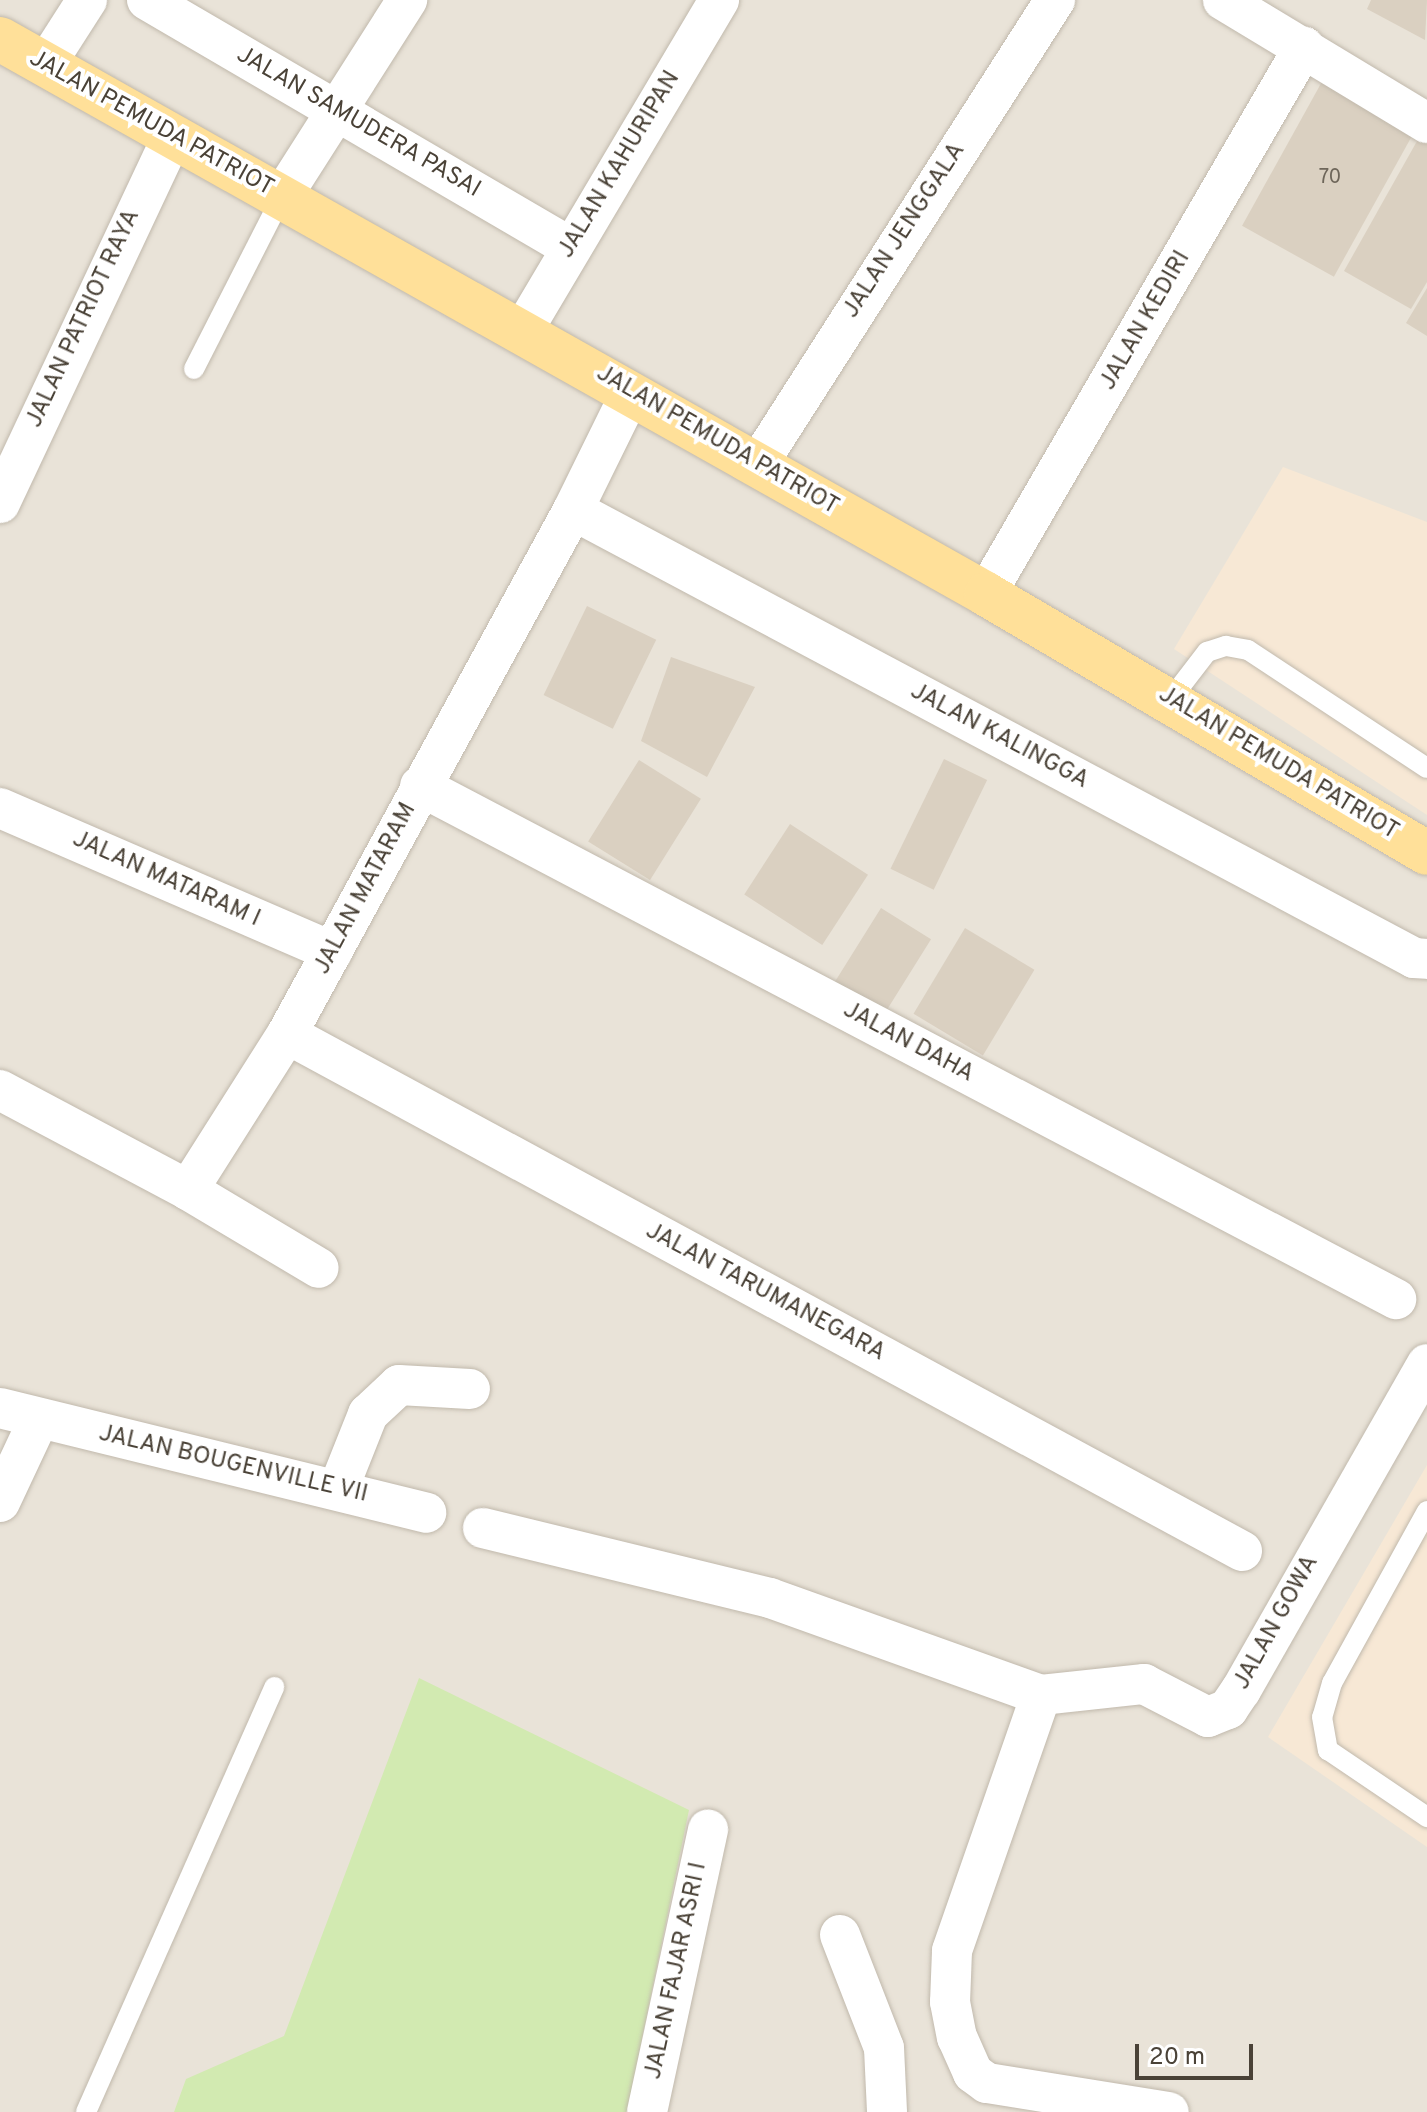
<!DOCTYPE html>
<html>
<head>
<meta charset="utf-8">
<style>
	body { margin:0 }
	#map { position:relative; width:1427px; height:2112px; overflow:hidden; background:#f5f2ea; font-family:Overpass,sans-serif }
	div>[style] { position:absolute }
	.residential>* { inset:0; background:#e9e3d8; transform-origin:0 0 }
	.commercial>* { inset:0; background:#f7e8d5 }
	.green>* { inset:0; background:#d2eab1 }
	.building>* { inset:0; background:#dad0c1; transform-origin:0 0 }
	.roads { filter:drop-shadow(0 0 2px #c1b9ac) drop-shadow(0 0 2px #c1b9ac) }
	.lane>* { height:20px; margin:-10px; padding:0 10px; transform-origin:10px; border-radius:10px; background:#fff }
	.street>* { height:40px; margin:-20px; padding:0 20px; transform-origin:20px; border-radius:20px; background:#fff }
	.primary>* { height:44px; margin:-22px; padding:0 22px; transform-origin:22px; border-radius:22px; background:#ffe099 }
	span { translate:-50% -50%; white-space:nowrap; text-align:center; line-height:1.15; -webkit-text-stroke:8px #fff; paint-order:stroke }
	.number-label { font-size:20px; color:#6e665a }
	.number-label span { -webkit-text-stroke-width:0 }
	.street-label { font-size:24px; color:#4a4237 }
	.scale { position:absolute; left:1135px; top:2044px; width:118px; height:36px; box-sizing:border-box; border:4px solid #4a4237; border-top:0; padding-left:10px; font-size:24px; line-height:28px; white-space:nowrap; color:#4a4237; -webkit-text-stroke:6px #fff; paint-order:stroke }
</style>
</head>
<body>
<div id="map">
	<div class="residential">
		<div style="left:0;top:0;width:1427px;height:2112px"></div>
	</div>
	<div class="commercial">
		<div style="clip-path:polygon(1283px 467px,1427px 522px,1427px 815px,1174px 649px)"></div>
		<div style="clip-path:polygon(1427px 1465px,1427px 1847px,1268px 1737px)"></div>
	</div>
	<div class="green">
		<div style="clip-path:polygon(419px 1678px,689px 1810px,627px 2112px,174px 2112px,186px 2079px,284px 2036px)"></div>
	</div>
	<div class="building">
		<div style="clip-path:polygon(1371px 0,1427px 0,1425px 40px,1367px 9px)"></div>
		<div style="left:1324px;top:78px;width:105px;height:169px;rotate:29deg"></div>
		<div style="clip-path:polygon(1421px 134px,1427px 137px,1427px 282px,1411px 309px,1344px 271px)"></div>
		<div style="clip-path:polygon(1427px 288px,1427px 336px,1406px 323px)"></div>
		<div style="left:587px;top:606px;width:77px;height:99px;rotate:26deg"></div>
		<div style="clip-path:polygon(671px 657px,755px 687px,707px 777px,641px 741px)"></div>
		<div style="left:944px;top:759px;width:48px;height:122px;rotate:26deg"></div>
		<div style="left:639px;top:760px;width:73px;height:96px;rotate:32deg"></div>
		<div style="left:790px;top:824px;width:93px;height:84px;rotate:33deg"></div>
		<div style="left:881px;top:908px;width:59px;height:87px;rotate:32deg"></div>
		<div style="left:965px;top:928px;width:81px;height:100px;rotate:31deg"></div>
	</div>
	<div class="roads">
		<div class="lane">
			<div style="left:194px;top:369px;width:192px;rotate:-63deg"></div>
			<div style="left:1170px;top:700px;width:61px;rotate:-52.4deg"></div>
			<div style="left:1207px;top:652px;width:20px;rotate:-18deg"></div>
			<div style="left:1226px;top:646px;width:22px;rotate:10deg"></div>
			<div style="left:1248px;top:650px;width:214px;rotate:33.4deg"></div>
			<div style="left:1427px;top:1511px;width:196px;rotate:118.9deg"></div>
			<div style="left:1332px;top:1683px;width:35px;rotate:106deg"></div>
			<div style="left:1322px;top:1717px;width:34px;rotate:80deg"></div>
			<div style="left:1328px;top:1750px;width:120px;rotate:34.1deg"></div>
			<div style="left:86px;top:2112px;width:465px;rotate:-66.1deg"></div>
		</div>
		<div class="street">
			<div style="left:147px;top:0;width:490px;rotate:30.3deg"></div>
			<div style="left:1223px;top:0;width:238px;rotate:31.1deg"></div>
			<div style="left:46px;top:64px;width:76px;rotate:-57.4deg"></div>
			<div style="left:281px;top:198px;width:235px;rotate:-57.5deg"></div>
			<div style="left:522px;top:332px;width:386px;rotate:-59.3deg"></div>
			<div style="left:758px;top:464px;width:551px;rotate:-57.38deg"></div>
			<div style="left:0;top:503px;width:404px;rotate:-64.8deg"></div>
			<div style="left:573px;top:510px;width:953px;rotate:28.04deg"></div>
			<div style="left:1414px;top:958px;width:13px;rotate:4deg"></div>
			<div style="left:986px;top:594px;width:633px;rotate:-59.83deg"></div>
			<div style="left:420px;top:786px;width:1103px;rotate:27.73deg"></div>
			<div style="left:0;top:808px;width:362px;rotate:23.4deg"></div>
			<div style="left:287px;top:1034px;width:1086px;rotate:28.43deg"></div>
			<div style="left:0;top:1090px;width:213px;rotate:28deg"></div>
			<div style="left:188px;top:1190px;width:152px;rotate:30.8deg"></div>
			<div style="left:188px;top:1190px;width:185px;rotate:-57.6deg"></div>
			<div style="left:287px;top:1034px;width:597px;rotate:-61.37deg"></div>
			<div style="left:573px;top:510px;width:131px;rotate:-63.8deg"></div>
			<div style="left:0;top:1408px;width:439px;rotate:13.8deg"></div>
			<div style="left:339px;top:1487px;width:79px;rotate:-68.3deg"></div>
			<div style="left:368px;top:1414px;width:42px;rotate:-43.1deg"></div>
			<div style="left:399px;top:1385px;width:71px;rotate:3.2deg"></div>
			<div style="left:0;top:1502px;width:89px;rotate:-64.9deg"></div>
			<div style="left:483px;top:1528px;width:295px;rotate:13.7deg"></div>
			<div style="left:770px;top:1598px;width:288px;rotate:19.7deg"></div>
			<div style="left:1041px;top:1695px;width:104px;rotate:-6.1deg"></div>
			<div style="left:1144px;top:1684px;width:72px;rotate:27.3deg"></div>
			<div style="left:1208px;top:1717px;width:22px;rotate:-22deg"></div>
			<div style="left:1228px;top:1709px;width:23px;rotate:-56deg"></div>
			<div style="left:1241px;top:1690px;width:375px;rotate:-60.3deg"></div>
			<div style="left:1041px;top:1695px;width:271px;rotate:109.2deg"></div>
			<div style="left:952px;top:1951px;width:51px;rotate:92.2deg"></div>
			<div style="left:950px;top:2002px;width:36px;rotate:79deg"></div>
			<div style="left:957px;top:2037px;width:39px;rotate:66deg"></div>
			<div style="left:973px;top:2073px;width:17px;rotate:36deg"></div>
			<div style="left:987px;top:2083px;width:184px;rotate:9.1deg"></div>
			<div style="left:840px;top:1935px;width:121px;rotate:68.7deg"></div>
			<div style="left:884px;top:2048px;width:64px;rotate:87.3deg"></div>
			<div style="left:647px;top:2112px;width:289px;rotate:-77.8deg"></div>
		</div>
		<div class="primary">
			<div style="left:0;top:39px;width:1131px;rotate:29.37deg"></div>
			<div style="left:986px;top:594px;width:511px;rotate:30.43deg"></div>
		</div>
	</div>
	<div class="number-label">
		<span style="left:1330px;top:178px">70</span>
	</div>
	<div class="street-label">
		<span style="left:358px;top:123px;rotate:30deg">JALAN SAMUDERA PASAI</span>
		<span style="left:151px;top:124px;rotate:29deg">JALAN PEMUDA PATRIOT</span>
		<span style="left:620px;top:165px;rotate:-59deg">JALAN KAHURIPAN</span>
		<span style="left:905px;top:231px;rotate:-57deg">JALAN JENGGALA</span>
		<span style="left:84px;top:319px;rotate:-65deg">JALAN PATRIOT RAYA</span>
		<span style="left:1146px;top:321px;rotate:-60deg">JALAN KEDIRI</span>
		<span style="left:717px;top:441px;rotate:30deg">JALAN PEMUDA PATRIOT</span>
		<span style="left:999px;top:737px;rotate:28deg">JALAN KALINGGA</span>
		<span style="left:1278px;top:764px;rotate:31deg">JALAN PEMUDA PATRIOT</span>
		<span style="left:166px;top:880px;rotate:24deg">JALAN MATARAM I</span>
		<span style="left:366px;top:889px;rotate:-62deg">JALAN MATARAM</span>
		<span style="left:908px;top:1043px;rotate:28deg">JALAN DAHA</span>
		<span style="left:765px;top:1293px;rotate:28deg">JALAN TARUMANEGARA</span>
		<span style="left:233px;top:1465px;rotate:13deg">JALAN BOUGENVILLE VII</span>
		<span style="left:1277px;top:1623px;rotate:-61deg">JALAN GOWA</span>
		<span style="left:677px;top:1971px;rotate:-78deg">JALAN FAJAR ASRI I</span>
	</div>
	<div class="scale">20 m</div>
</div>
</body>
</html>
